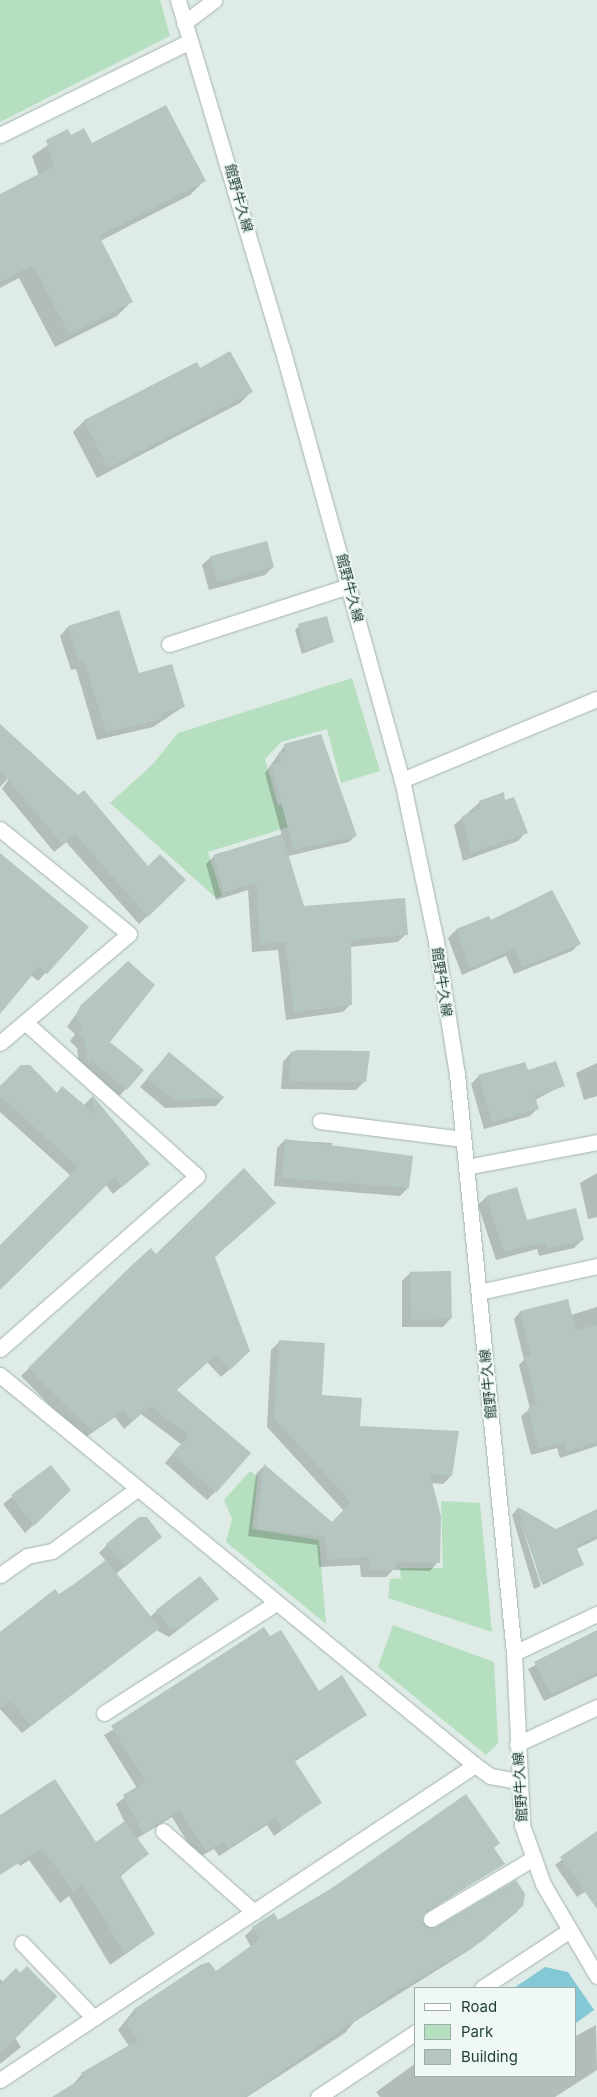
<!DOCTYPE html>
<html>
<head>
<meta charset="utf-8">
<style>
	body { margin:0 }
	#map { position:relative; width:597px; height:2097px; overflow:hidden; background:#dfebe6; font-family:Inter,"Noto Sans JP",sans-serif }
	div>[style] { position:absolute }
	.green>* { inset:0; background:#b6dfc0 }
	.water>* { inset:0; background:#82c9d5 }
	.shadow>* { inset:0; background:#0003 }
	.building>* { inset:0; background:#b4c6bf; transform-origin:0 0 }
	.roads { filter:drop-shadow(0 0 1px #a2b3ad) drop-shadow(0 0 1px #a2b3ad) }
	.lane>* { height:15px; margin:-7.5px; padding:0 7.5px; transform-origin:7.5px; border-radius:7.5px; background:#fff }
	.street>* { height:15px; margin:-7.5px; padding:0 7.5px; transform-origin:7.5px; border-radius:7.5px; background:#fff }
	.secondary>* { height:15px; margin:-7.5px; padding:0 7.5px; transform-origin:7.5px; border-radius:7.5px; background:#fff }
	span { translate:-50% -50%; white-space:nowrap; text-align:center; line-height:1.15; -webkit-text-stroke:4px #eff8f4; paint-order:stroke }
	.street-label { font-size:14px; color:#1f3d34 }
	.legend { position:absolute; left:414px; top:1987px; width:162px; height:90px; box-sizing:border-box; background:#eff8f4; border:1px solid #9cada7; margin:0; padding:6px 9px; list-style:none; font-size:15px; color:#1f3d34 }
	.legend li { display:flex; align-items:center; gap:10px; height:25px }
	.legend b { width:25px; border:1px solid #9cada7 }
</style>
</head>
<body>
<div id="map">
	<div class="green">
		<div style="clip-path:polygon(0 0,160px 0,170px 36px,0 122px)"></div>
		<div style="clip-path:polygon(352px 678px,380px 771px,341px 783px,327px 729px,281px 742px,265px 759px,278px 805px,319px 796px,288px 827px,208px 852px,222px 896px,216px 898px,110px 803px,153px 764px,178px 733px)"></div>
		<div style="clip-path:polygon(250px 1471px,258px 1477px,252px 1529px,319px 1540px,326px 1624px,226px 1542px,232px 1519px,224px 1500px)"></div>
		<div style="clip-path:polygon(441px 1501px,480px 1503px,492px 1632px,388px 1598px,390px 1579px,401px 1578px,400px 1568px,443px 1568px)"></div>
		<div style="clip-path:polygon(393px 1625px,494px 1662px,498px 1743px,486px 1755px,378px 1667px)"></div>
	</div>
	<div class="water">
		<div style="clip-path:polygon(545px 1967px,568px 1972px,594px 2010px,576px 2023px,576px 1988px,514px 1988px)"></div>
	</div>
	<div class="shadow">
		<div style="clip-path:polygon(68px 131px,70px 136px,91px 145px,204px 181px,190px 195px,100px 241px,131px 302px,117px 316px,55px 347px,19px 278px,0 288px,0 195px,39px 176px,32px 156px)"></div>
		<div style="clip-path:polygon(197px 364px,200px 370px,251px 392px,240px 403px,97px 478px,73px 432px,84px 421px)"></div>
		<div style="clip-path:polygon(211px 557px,273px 567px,265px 575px,209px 590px,202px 565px)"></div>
		<div style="clip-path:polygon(118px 612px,139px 675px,183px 707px,153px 727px,97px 740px,76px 669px,71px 670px,60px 636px,68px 627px)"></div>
		<div style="clip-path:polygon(299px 626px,333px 642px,302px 654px,295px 630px)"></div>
		<div style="clip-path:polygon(0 729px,148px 868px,184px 880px,139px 924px,66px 842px,54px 852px,2px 789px,12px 774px,0 787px)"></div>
		<div style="clip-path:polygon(285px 745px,356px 835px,349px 842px,288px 856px,303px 907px,406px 934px,398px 942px,350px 947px,351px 1004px,343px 1012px,286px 1020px,278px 950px,252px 952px,248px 890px,216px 900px,206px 864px,214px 856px,282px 836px,265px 773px)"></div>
		<div style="clip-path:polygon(505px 801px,526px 832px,518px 841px,463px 861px,454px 825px,480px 802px)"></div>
		<div style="clip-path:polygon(0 856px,87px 927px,38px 981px,31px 975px,0 1012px)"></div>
		<div style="clip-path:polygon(489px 918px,490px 922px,580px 943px,572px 951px,514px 974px,506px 956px,462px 975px,448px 938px,456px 930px)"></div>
		<div style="clip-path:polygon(81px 1007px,108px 1042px,126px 1089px,118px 1097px,80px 1072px,77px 1048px,70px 1041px,75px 1034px,67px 1027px)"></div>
		<div style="clip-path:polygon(291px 1053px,365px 1081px,356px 1090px,281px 1089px,283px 1062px)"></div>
		<div style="clip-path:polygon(169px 1054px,223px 1098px,216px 1106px,165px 1108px,140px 1087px)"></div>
		<div style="clip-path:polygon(597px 1063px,597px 1096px,584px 1100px,576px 1073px)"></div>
		<div style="clip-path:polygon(527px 1072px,563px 1085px,535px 1100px,538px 1108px,530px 1116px,484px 1129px,471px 1084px,479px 1076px)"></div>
		<div style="clip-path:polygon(0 1088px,56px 1094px,83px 1106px,92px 1097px,148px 1164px,113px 1194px,106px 1185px,0 1287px,0 1246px,71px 1176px,0 1112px)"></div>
		<div style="clip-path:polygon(285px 1140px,332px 1143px,332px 1148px,408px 1188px,400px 1196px,274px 1186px,277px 1148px)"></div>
		<div style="clip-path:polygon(597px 1173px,597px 1217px,588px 1219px,580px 1183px)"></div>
		<div style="clip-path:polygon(486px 1197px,526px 1221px,582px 1240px,574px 1248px,539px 1256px,537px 1249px,496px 1260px,478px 1205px)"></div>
		<div style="clip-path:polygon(156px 1255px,214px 1258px,240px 1360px,221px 1377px,207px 1362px,176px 1390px,215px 1492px,207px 1500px,165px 1463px,181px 1444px,141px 1414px,124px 1429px,115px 1417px,83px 1439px,21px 1376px,132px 1266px)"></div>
		<div style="clip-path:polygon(410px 1273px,451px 1318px,443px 1327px,402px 1327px,402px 1281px)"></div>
		<div style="clip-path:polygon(597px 1307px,597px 1446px,560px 1458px,557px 1448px,531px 1455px,521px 1416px,530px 1409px,519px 1365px,524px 1360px,514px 1319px,520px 1312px,571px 1315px)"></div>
		<div style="clip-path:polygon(280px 1341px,321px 1397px,359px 1427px,451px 1476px,443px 1484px,431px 1483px,438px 1562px,430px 1571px,393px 1570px,386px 1577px,361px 1577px,360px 1565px,319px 1567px,317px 1545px,248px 1536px,256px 1474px,264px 1466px,332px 1524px,344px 1511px,267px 1427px,271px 1350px)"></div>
		<div style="clip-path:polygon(51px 1466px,61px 1499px,25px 1533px,3px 1504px)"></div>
		<div style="clip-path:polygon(518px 1508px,556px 1530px,597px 1511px,597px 1539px,576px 1549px,582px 1565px,543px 1585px,520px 1520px,541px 1586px,534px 1589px,512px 1515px)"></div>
		<div style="clip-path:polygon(160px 1537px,116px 1574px,150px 1617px,157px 1611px,218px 1599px,169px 1637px,156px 1630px,22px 1733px,0 1709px,0 1634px,107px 1562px,99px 1553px,107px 1545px)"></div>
		<div style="clip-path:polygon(597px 1632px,597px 1676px,544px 1701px,528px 1669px)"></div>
		<div style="clip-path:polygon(269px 1638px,318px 1693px,366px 1715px,294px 1762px,320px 1803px,274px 1836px,267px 1825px,219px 1856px,214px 1849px,197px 1858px,172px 1817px,136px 1839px,147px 1854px,120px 1877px,154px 1934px,110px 1965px,69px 1896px,60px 1903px,29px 1860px,20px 1866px,16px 1860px,0 1871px,0 1817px,96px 1844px,125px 1823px,116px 1804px,137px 1788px,104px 1735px)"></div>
		<div style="clip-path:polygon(597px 1833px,597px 1884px,577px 1897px,555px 1865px)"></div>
		<div style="clip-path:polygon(493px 1849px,503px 1864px,424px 1914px,421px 1924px,436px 1928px,524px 1894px,517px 1912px,471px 1949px,354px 2022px,345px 2033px,247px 2097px,62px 2097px,82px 2074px,129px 2046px,118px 2030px,134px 2010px,201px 1966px,216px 1973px,251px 1947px,245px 1936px,253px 1928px)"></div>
		<div style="clip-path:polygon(27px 1968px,57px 1996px,15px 2038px,21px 2047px,0 2064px,0 1979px,4px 1983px)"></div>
		<div style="clip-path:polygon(596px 2025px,597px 2070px,555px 2097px,380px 2097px,376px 2092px,416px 2063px,416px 2076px,576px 2076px,576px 2036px)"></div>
	</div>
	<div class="building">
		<div style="clip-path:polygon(166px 105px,206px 181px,99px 236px,133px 302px,69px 334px,33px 265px,0 282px,0 194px,54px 166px,46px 140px,68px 129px,71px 135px,84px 128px,92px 143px)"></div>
		<div style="clip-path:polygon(230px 351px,253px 392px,108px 468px,84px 420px,197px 362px,200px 368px)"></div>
		<div style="left:267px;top:541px;width:27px;height:59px;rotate:75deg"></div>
		<div style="clip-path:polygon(119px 610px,139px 673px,172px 664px,185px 707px,161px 714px,163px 719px,106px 732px,84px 661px,79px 663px,68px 626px)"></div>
		<div style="left:327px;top:616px;width:27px;height:30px;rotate:75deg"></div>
		<div style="clip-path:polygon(0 724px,78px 795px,84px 790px,148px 866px,160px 854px,186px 880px,148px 917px,75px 834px,63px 845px,0 770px)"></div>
		<div style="clip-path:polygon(321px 734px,357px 836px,294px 850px,271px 765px,281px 762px,278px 753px,286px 751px,284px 744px)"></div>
		<div style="clip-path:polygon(504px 792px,505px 800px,514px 797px,528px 833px,471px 853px,462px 816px,480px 809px,479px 801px)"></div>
		<div style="clip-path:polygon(282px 834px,304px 906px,405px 898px,408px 935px,351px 940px,352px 1005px,294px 1012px,285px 942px,260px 944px,256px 883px,224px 892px,213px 855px)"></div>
		<div style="clip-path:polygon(0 853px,89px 927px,47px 974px,39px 967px,0 1014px)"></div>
		<div style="clip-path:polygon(552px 890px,581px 944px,522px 967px,514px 949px,470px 968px,456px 929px,489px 916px,491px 920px)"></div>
		<div style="clip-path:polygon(128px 961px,155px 985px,110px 1042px,144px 1070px,127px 1090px,92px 1061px,88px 1065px,84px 1039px,78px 1032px,82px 1026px,75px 1018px,80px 1006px)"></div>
		<div style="clip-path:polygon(298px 1050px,370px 1051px,366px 1082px,289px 1081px,291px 1052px)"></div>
		<div style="clip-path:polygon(169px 1052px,225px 1098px,174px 1100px,147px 1078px)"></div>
		<div style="clip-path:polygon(556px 1061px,565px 1086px,535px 1096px,539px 1109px,492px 1122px,478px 1075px,525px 1062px,528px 1070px)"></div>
		<div style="clip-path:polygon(21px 1065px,30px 1065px,57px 1093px,62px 1086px,95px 1114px,92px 1095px,150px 1164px,122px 1187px,115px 1177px,0 1290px,0 1245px,78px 1167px,0 1096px,0 1086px)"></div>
		<div style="clip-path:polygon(285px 1139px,413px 1156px,409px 1188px,282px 1178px)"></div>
		<div style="clip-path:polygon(244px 1168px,276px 1203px,215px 1257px,250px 1351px,230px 1370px,216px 1355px,177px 1390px,251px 1453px,216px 1493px,172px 1454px,189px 1435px,150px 1406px,132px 1422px,124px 1410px,92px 1431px,28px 1368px,132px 1265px,151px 1248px,156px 1254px)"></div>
		<div style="clip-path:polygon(517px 1187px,527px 1220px,576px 1208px,584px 1240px,547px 1249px,545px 1242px,504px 1252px,486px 1196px)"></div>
		<div style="left:451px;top:1271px;width:48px;height:41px;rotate:89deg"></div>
		<div style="clip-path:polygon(568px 1299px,576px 1330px,597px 1325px,597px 1442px,567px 1452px,564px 1442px,538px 1449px,528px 1408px,537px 1405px,525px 1357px,531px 1356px,520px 1311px)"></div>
		<div style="clip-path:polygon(279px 1340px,325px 1343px,322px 1395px,362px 1398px,360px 1426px,459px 1431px,452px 1476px,430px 1474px,441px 1516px,440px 1563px,396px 1562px,396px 1570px,369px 1570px,368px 1557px,327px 1560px,325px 1537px,256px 1529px,264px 1464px,332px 1522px,351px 1502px,274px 1418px)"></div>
		<div style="clip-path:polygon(51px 1465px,71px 1490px,34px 1526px,11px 1495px)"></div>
		<div style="clip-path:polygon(518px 1507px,556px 1529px,597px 1509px,597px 1536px,576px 1546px,584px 1565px,541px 1583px)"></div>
		<div style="clip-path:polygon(139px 1517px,147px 1517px,162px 1537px,126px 1566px,106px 1544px)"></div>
		<div style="clip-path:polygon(106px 1560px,160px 1628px,31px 1726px,11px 1701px,0 1709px,0 1632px,55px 1589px,60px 1595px)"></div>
		<div style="clip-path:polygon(200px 1576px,219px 1599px,178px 1629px,170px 1629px,156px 1610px)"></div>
		<div style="clip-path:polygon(264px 1627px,270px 1636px,281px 1630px,319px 1691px,342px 1675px,367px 1715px,294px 1760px,322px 1803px,282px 1829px,275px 1817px,228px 1849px,223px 1842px,206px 1851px,180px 1810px,143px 1833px,123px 1795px,146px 1781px,111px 1726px)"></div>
		<div style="clip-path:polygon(597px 1630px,597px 1672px,551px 1695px,534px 1662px)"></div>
		<div style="clip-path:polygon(55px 1779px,96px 1842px,125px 1821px,149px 1854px,120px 1875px,155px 1934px,124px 1953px,83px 1884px,73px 1891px,42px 1848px,0 1875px,0 1815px)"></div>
		<div style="clip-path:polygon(466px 1794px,500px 1843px,494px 1848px,505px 1864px,426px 1911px,422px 1920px,427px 1927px,436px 1927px,516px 1880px,525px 1894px,523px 1906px,481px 1942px,397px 1991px,245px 2097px,52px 2097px,84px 2077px,81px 2073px,138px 2040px,126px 2021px,136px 2014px,134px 2009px,200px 1965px,209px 1962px,216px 1971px,260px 1939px,252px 1927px,274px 1913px,278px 1920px,332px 1888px)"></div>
		<div style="clip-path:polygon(597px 1831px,597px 1909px,560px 1857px)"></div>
		<div style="clip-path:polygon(27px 1966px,57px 1997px,0 2054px,0 1984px,16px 1968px,20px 1973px)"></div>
	</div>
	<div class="roads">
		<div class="lane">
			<div style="left:163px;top:1831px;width:122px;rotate:41.7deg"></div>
			<div style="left:431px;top:1919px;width:117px;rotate:-30.7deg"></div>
			<div style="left:22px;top:1943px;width:104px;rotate:46.2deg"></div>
		</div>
		<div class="street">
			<div style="left:184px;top:23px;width:38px;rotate:-37deg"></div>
			<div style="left:0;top:135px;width:212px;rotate:-26.3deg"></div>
			<div style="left:169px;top:644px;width:189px;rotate:-17.9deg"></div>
			<div style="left:402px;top:780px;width:211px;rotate:-22.6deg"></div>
			<div style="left:0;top:829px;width:166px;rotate:39.1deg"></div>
			<div style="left:129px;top:934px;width:169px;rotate:139.8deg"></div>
			<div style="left:320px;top:1121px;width:144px;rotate:7.2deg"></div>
			<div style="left:466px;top:1167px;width:133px;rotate:-10.8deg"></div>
			<div style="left:479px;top:1292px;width:121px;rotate:-12.4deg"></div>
			<div style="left:0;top:1349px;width:262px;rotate:-41.3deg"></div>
			<div style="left:197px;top:1176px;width:228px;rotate:-138.2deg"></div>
			<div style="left:0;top:1375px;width:615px;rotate:39.39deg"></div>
			<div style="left:475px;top:1765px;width:19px;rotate:36deg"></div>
			<div style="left:490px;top:1776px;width:28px;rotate:10deg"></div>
			<div style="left:0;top:1575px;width:33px;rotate:-35deg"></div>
			<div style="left:27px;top:1556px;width:25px;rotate:-11deg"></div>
			<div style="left:52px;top:1551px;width:105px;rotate:-36.1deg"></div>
			<div style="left:514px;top:1653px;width:92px;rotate:-25.2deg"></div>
			<div style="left:104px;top:1713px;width:204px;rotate:-32.6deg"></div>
			<div style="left:517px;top:1744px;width:88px;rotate:-24.8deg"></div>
			<div style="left:482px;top:1988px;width:105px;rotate:-33.4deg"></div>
			<div style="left:0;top:2080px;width:570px;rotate:-33.55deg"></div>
			<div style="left:318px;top:2097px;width:118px;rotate:-33.6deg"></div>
		</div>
		<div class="secondary">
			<div style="left:178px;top:0;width:363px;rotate:73.4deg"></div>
			<div style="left:282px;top:348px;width:448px;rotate:74.5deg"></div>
			<div style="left:402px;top:780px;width:166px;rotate:78.1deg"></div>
			<div style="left:436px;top:942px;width:134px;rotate:81deg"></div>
			<div style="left:457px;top:1074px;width:582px;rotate:84.38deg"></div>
			<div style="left:514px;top:1653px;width:172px;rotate:87.3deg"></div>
			<div style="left:522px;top:1825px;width:63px;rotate:70.4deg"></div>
			<div style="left:543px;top:1884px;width:107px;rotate:59.6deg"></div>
		</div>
	</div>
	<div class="street-label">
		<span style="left:239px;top:198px;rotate:74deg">館野牛久線</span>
		<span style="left:350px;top:588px;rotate:75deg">館野牛久線</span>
		<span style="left:442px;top:982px;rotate:81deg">館野牛久線</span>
		<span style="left:488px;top:1384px;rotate:-96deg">館野牛久線</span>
		<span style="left:520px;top:1787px;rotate:-94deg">館野牛久線</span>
	</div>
	<ul class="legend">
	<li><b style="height:6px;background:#fff"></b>Road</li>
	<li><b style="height:14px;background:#b6dfc0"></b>Park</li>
	<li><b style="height:14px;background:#b4c6bf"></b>Building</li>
	</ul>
</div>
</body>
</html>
